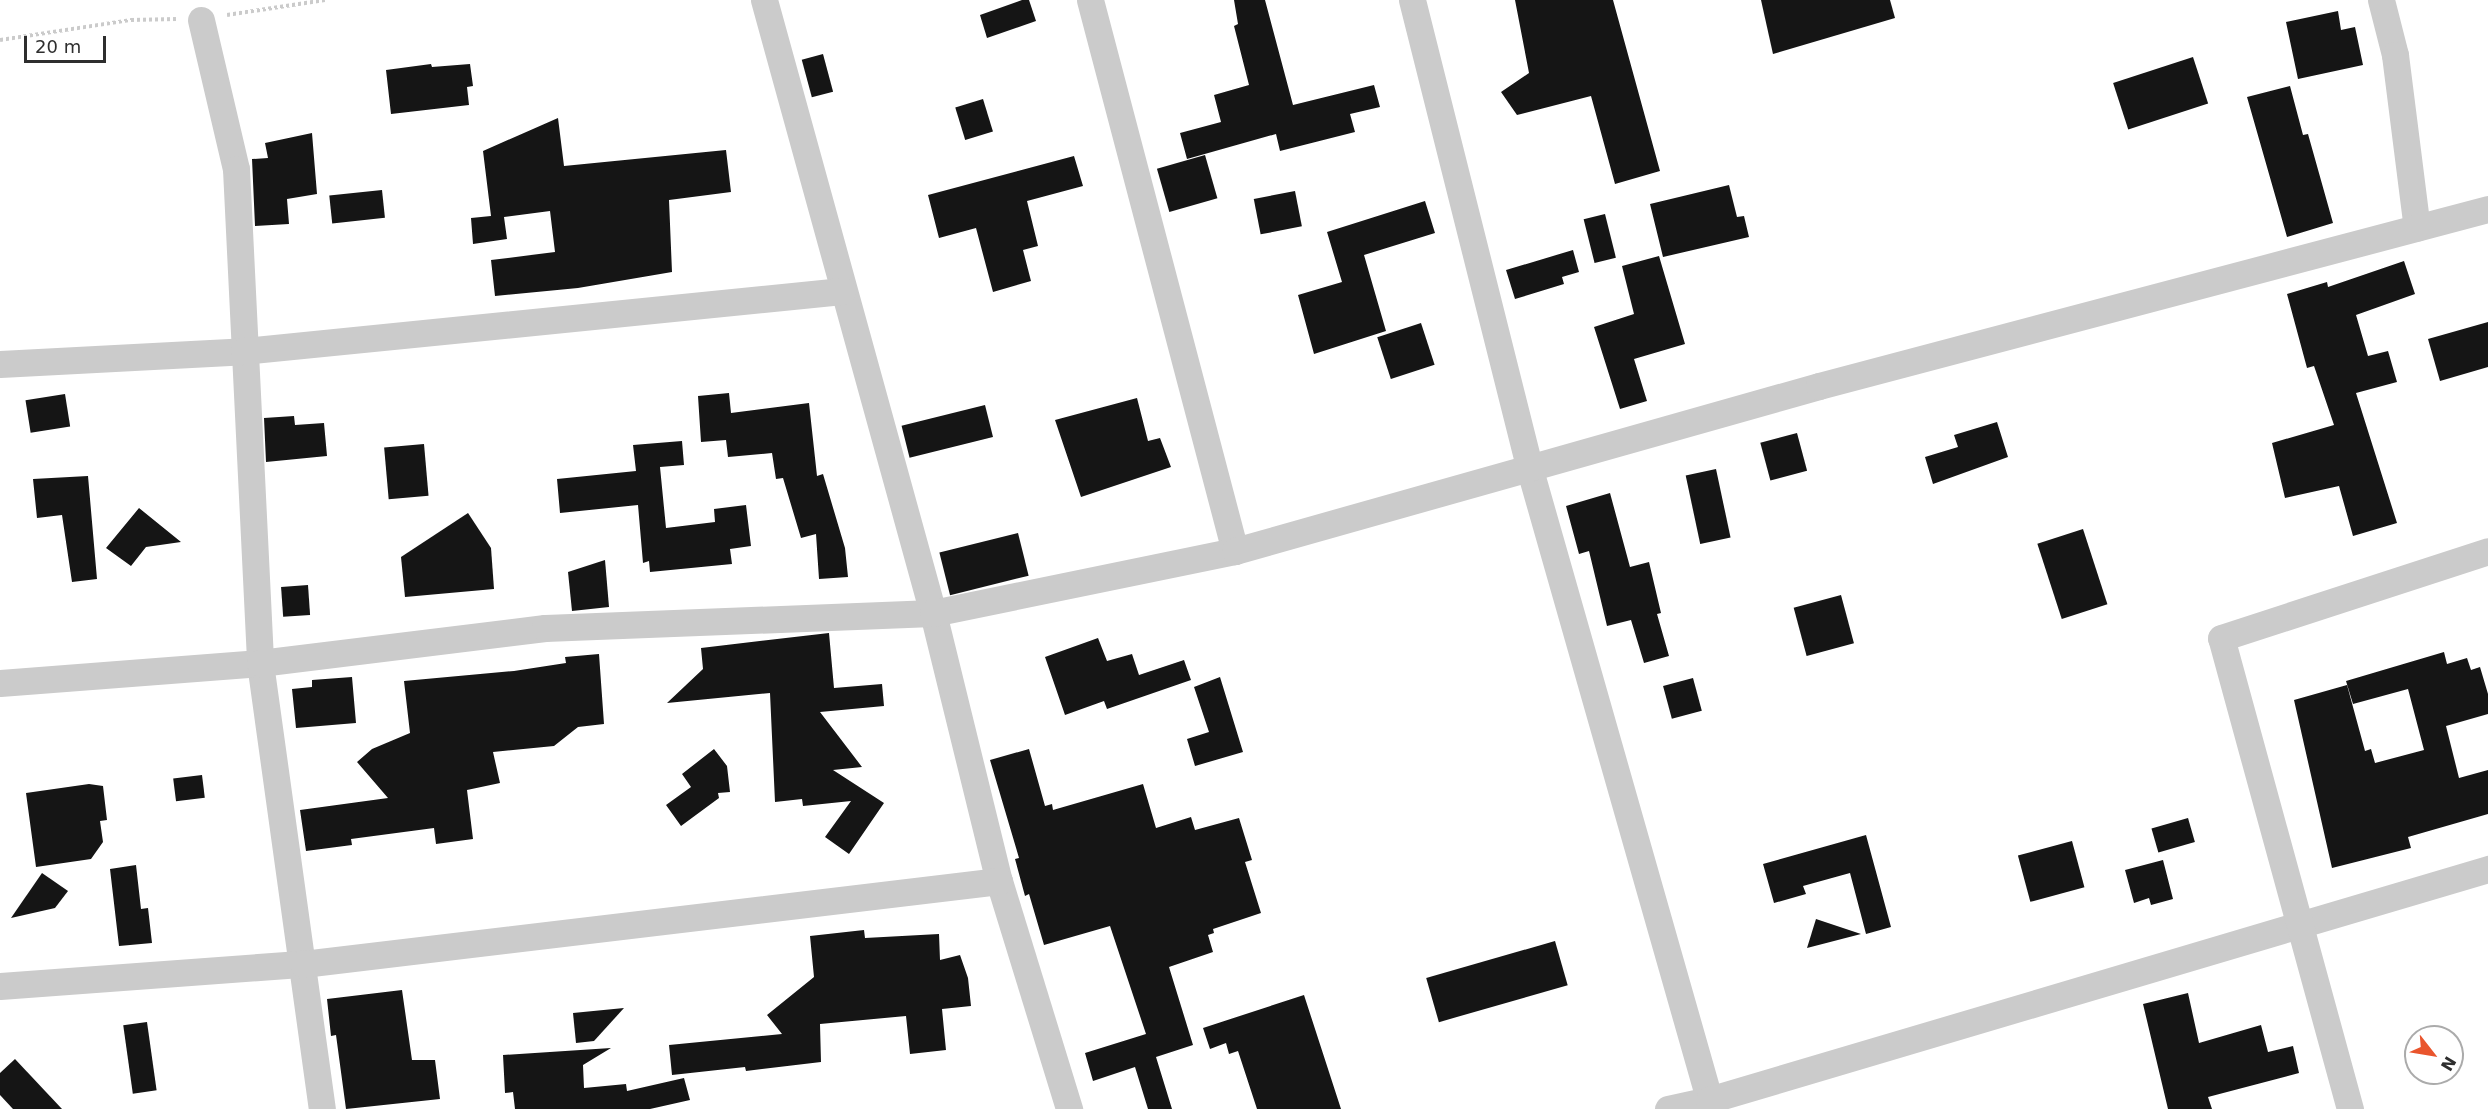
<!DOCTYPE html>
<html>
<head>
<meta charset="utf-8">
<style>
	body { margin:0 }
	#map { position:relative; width:2488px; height:1109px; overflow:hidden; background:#fff; font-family:"DejaVu Sans",sans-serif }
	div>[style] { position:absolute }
	.building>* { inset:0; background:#151515; transform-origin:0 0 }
	.path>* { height:4px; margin-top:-2px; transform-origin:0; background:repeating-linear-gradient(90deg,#cbcbcb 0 3px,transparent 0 6px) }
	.minor>* { height:27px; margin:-13.5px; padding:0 13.5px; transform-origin:13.5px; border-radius:13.5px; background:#cbcbcb }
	span { translate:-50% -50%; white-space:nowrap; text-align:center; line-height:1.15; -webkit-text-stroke:6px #fff; paint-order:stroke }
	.north { position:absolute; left:2404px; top:1025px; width:60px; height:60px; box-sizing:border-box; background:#fff; border:2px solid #ababab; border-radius:50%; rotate:121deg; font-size:16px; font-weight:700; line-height:24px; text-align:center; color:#2e2e2e }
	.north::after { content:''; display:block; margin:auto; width:21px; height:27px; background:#e9552d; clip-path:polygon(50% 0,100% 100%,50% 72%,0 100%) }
	.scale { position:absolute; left:24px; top:36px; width:82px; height:27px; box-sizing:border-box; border:3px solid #2e2e2e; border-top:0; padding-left:8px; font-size:18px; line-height:21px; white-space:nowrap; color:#2e2e2e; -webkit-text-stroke:4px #fff; paint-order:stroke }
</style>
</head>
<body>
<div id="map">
	<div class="building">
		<div style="clip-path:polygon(1022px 0,1029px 0,1036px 21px,987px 38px,980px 15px)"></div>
		<div style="clip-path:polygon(1234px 0,1265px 0,1293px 105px,1374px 85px,1380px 107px,1350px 114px,1355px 132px,1280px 151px,1276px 134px,1187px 159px,1180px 133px,1221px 122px,1214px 95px,1249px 85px,1234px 26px,1238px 24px)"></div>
		<div style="clip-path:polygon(1515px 0,1613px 0,1660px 171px,1615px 184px,1591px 96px,1517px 115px,1501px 92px,1529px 73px)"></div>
		<div style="clip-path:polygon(1761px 0,1890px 0,1895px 18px,1773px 54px)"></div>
		<div style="clip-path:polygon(2338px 11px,2341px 30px,2355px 27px,2363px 65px,2298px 79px,2286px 22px)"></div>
		<div style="left:823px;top:54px;width:39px;height:22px;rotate:75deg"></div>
		<div style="left:2193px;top:57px;width:49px;height:84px;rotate:72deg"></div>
		<div style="clip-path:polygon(431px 64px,432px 67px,470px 64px,473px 86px,467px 87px,469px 105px,391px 114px,386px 70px)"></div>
		<div style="clip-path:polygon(2290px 86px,2303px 135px,2308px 134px,2333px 223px,2287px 237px,2247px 97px)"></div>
		<div style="left:983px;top:99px;width:34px;height:29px;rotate:73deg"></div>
		<div style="clip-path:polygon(558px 118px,564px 166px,726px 150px,731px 192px,669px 200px,672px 272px,578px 288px,495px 296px,491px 260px,555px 252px,550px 211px,504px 217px,507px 239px,473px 244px,471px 218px,491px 216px,483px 151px)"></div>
		<div style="clip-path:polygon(312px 133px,317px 194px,287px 199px,289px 224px,255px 226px,252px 159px,268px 158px,265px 143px)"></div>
		<div style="left:1205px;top:155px;width:45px;height:50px;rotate:74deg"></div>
		<div style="clip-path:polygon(1074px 156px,1083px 186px,1027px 201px,1038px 246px,1023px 250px,1031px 281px,993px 292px,976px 228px,939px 238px,928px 195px)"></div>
		<div style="clip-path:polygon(1729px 185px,1737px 217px,1744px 216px,1749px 237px,1663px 257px,1650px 204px)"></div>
		<div style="left:382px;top:190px;width:28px;height:53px;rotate:84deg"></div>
		<div style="left:1295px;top:191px;width:36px;height:42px;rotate:79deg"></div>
		<div style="clip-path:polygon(1425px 201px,1435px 233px,1364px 255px,1386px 331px,1314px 354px,1298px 295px,1342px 282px,1327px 232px)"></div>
		<div style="left:1605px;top:214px;width:45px;height:22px;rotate:76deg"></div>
		<div style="clip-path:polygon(1573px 250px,1579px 272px,1562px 277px,1564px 284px,1515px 299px,1506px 270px)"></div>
		<div style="clip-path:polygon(1659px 256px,1685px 344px,1634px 359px,1647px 401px,1620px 409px,1594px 327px,1634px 314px,1622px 266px)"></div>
		<div style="clip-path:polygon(2404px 261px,2415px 294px,2356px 315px,2368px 356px,2388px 351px,2397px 382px,2356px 393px,2397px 523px,2353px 536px,2339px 486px,2285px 498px,2272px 443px,2334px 425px,2314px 366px,2307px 368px,2287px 294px,2327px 282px,2328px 287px)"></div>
		<div style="clip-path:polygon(2488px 322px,2488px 367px,2440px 381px,2428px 339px)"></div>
		<div style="left:1421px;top:323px;width:44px;height:46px;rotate:72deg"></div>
		<div style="clip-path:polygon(729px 393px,731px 413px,809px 403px,817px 476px,823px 474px,845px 548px,848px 577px,819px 579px,816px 534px,801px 538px,783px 478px,776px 479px,772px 453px,728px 457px,726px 440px,701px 442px,698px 396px)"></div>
		<div style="left:65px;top:394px;width:33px;height:40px;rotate:81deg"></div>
		<div style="clip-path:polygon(1137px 398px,1148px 441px,1160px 438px,1171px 467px,1081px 497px,1055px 420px)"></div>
		<div style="left:985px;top:405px;width:33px;height:86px;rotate:76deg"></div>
		<div style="clip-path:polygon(294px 416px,295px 425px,324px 423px,327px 456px,266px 462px,264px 418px)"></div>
		<div style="clip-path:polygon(1997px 422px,2008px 457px,1933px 484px,1925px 457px,1958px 447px,1954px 435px)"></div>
		<div style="left:1797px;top:433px;width:39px;height:38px;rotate:75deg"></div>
		<div style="clip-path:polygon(682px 441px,684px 465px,660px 467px,666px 528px,715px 522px,714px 509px,746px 505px,751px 546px,730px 549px,732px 564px,650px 572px,649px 561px,643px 563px,638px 505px,560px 513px,557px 479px,636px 471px,633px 445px)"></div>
		<div style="left:424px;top:444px;width:52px;height:40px;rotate:85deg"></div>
		<div style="left:1716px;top:469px;width:70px;height:31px;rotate:78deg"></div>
		<div style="clip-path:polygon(88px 476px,97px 579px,72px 582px,62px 515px,37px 518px,33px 479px)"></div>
		<div style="clip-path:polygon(1610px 493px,1630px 567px,1649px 562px,1661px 613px,1657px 614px,1669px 656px,1644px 663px,1631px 620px,1607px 626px,1589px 551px,1579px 554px,1566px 506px)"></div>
		<div style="clip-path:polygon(139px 508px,181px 542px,146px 547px,131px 566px,106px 548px)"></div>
		<div style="clip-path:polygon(468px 513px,491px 548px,494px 589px,405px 597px,401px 557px)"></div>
		<div style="left:2083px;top:529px;width:79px;height:48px;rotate:72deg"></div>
		<div style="left:1018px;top:533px;width:44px;height:81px;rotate:76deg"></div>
		<div style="clip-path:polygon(605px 560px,609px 607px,572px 611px,568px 572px)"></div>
		<div style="left:308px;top:585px;width:30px;height:27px;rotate:86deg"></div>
		<div style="left:1841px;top:595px;width:50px;height:49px;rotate:75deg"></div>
		<div style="clip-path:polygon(829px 633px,834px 688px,882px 684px,884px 706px,820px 712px,862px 767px,833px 770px,884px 803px,849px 854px,825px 837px,851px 801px,803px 806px,802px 799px,775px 802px,770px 693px,667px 703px,703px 669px,701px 648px)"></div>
		<div style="clip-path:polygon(1098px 638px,1107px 661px,1132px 654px,1139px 675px,1184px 660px,1191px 680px,1107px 709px,1104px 701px,1065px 715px,1045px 657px)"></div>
		<div style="clip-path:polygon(2444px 652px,2447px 664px,2467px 658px,2471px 670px,2480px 667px,2488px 694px,2488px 714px,2446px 726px,2459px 778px,2488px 770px,2488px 814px,2408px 837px,2411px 848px,2332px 868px,2294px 700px,2347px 685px,2365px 751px,2371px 749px,2375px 763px,2424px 750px,2408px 689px,2353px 704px,2346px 681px)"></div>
		<div style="clip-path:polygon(599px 654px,604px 724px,578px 727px,554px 746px,493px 752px,500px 783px,467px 790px,473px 839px,436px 844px,434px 828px,351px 839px,352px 845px,306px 851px,300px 810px,388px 798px,357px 762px,372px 749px,410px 733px,404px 681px,514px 671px,566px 663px,565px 657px)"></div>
		<div style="clip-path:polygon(352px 677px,356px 723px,296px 728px,292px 689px,312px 687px,312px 680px)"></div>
		<div style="clip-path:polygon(1220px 677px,1243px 752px,1195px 766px,1187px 739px,1209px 732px,1194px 687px)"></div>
		<div style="left:1693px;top:678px;width:34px;height:31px;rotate:75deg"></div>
		<div style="clip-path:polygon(714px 749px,727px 766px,730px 792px,718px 793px,719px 798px,681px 826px,666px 805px,691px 787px,682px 774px)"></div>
		<div style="clip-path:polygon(1029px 749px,1045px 806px,1052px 804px,1053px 810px,1143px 784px,1156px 828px,1191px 817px,1195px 830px,1239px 818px,1252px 860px,1245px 862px,1261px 913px,1213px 929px,1214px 933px,1208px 935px,1213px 952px,1169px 967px,1193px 1045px,1156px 1057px,1172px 1109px,1148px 1109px,1135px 1067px,1093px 1081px,1085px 1053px,1146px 1034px,1110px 926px,1044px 945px,1029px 894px,1025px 896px,1015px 859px,1019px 858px,990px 760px)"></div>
		<div style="left:202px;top:775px;width:23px;height:29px;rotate:83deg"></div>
		<div style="clip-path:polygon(89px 784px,103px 786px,107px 820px,100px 821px,103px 842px,91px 859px,36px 867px,26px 793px)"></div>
		<div style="left:2188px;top:818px;width:25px;height:38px;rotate:74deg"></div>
		<div style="clip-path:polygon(1866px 835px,1891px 927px,1866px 934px,1850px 873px,1803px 886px,1806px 894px,1774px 903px,1763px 864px)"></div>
		<div style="left:2072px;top:841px;width:48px;height:56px;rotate:75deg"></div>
		<div style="clip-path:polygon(2163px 860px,2173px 899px,2151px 905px,2149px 898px,2134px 903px,2125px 870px)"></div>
		<div style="clip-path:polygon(136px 865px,141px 909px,148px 908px,152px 943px,119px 946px,110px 869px)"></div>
		<div style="clip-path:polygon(42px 873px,68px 891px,55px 908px,11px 918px)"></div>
		<div style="clip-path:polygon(1816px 919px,1861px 934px,1807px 948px)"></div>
		<div style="clip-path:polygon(864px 930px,865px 938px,939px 934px,940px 960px,960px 955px,968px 978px,971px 1006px,942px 1009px,946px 1050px,910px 1054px,906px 1016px,820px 1024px,821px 1062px,746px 1071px,745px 1067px,672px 1075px,669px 1045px,782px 1034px,767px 1015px,814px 977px,810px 936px)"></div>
		<div style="left:1555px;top:941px;width:46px;height:134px;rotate:74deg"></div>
		<div style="clip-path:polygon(402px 990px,412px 1060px,435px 1060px,440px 1099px,346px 1109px,336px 1035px,331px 1036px,327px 999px)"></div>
		<div style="clip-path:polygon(2188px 993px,2199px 1043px,2261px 1025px,2268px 1052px,2293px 1046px,2299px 1073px,2208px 1097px,2212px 1109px,2168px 1109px,2143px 1004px)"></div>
		<div style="clip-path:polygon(1304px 995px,1341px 1109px,1257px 1109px,1238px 1051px,1229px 1054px,1226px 1043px,1210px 1049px,1203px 1028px)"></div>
		<div style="clip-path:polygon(624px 1008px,594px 1041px,576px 1043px,573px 1013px)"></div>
		<div style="left:147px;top:1022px;width:69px;height:24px;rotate:82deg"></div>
		<div style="clip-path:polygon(611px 1048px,583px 1065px,584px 1088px,626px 1084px,627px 1091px,684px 1078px,690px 1100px,650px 1109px,515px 1109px,513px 1092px,505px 1093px,503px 1055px)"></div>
		<div style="clip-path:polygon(15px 1059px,62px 1109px,13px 1109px,0 1095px,0 1073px)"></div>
	</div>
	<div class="path">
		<div style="left:227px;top:15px;width:99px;rotate:-8.7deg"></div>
		<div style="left:0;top:40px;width:133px;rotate:-8.7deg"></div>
		<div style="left:131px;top:20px;width:45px;rotate:-1.3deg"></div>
	</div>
	<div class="minor">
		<div style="left:764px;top:0;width:636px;rotate:74.59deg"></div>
		<div style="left:933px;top:613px;width:276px;rotate:76.2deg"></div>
		<div style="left:999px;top:881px;width:239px;rotate:72.9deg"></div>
		<div style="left:1090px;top:0;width:570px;rotate:75.26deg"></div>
		<div style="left:1412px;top:0;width:485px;rotate:75.9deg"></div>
		<div style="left:1530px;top:470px;width:664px;rotate:74.1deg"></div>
		<div style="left:2381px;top:0;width:57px;rotate:75.7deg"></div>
		<div style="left:2395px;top:55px;width:174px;rotate:82.8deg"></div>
		<div style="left:201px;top:20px;width:153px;rotate:76.8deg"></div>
		<div style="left:236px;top:169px;width:495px;rotate:87.2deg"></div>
		<div style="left:260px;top:663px;width:450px;rotate:82.1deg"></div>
		<div style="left:0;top:364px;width:244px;rotate:-3deg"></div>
		<div style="left:244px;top:351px;width:601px;rotate:-5.73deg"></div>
		<div style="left:0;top:683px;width:261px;rotate:-4.4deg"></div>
		<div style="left:260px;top:663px;width:287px;rotate:-7deg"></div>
		<div style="left:545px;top:628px;width:388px;rotate:-2.2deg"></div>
		<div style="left:933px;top:613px;width:308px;rotate:-11.6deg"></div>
		<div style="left:1235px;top:551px;width:607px;rotate:-15.78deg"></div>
		<div style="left:1819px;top:386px;width:692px;rotate:-14.82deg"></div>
		<div style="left:0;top:986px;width:304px;rotate:-4.2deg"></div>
		<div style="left:303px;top:964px;width:701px;rotate:-6.8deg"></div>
		<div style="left:1668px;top:1109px;width:42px;rotate:-12.4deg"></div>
		<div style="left:1709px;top:1100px;width:813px;rotate:-16.52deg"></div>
		<div style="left:2350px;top:1109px;width:488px;rotate:-105.3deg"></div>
		<div style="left:2221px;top:638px;width:281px;rotate:-18deg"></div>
	</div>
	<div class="north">N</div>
	<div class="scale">20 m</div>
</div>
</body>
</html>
